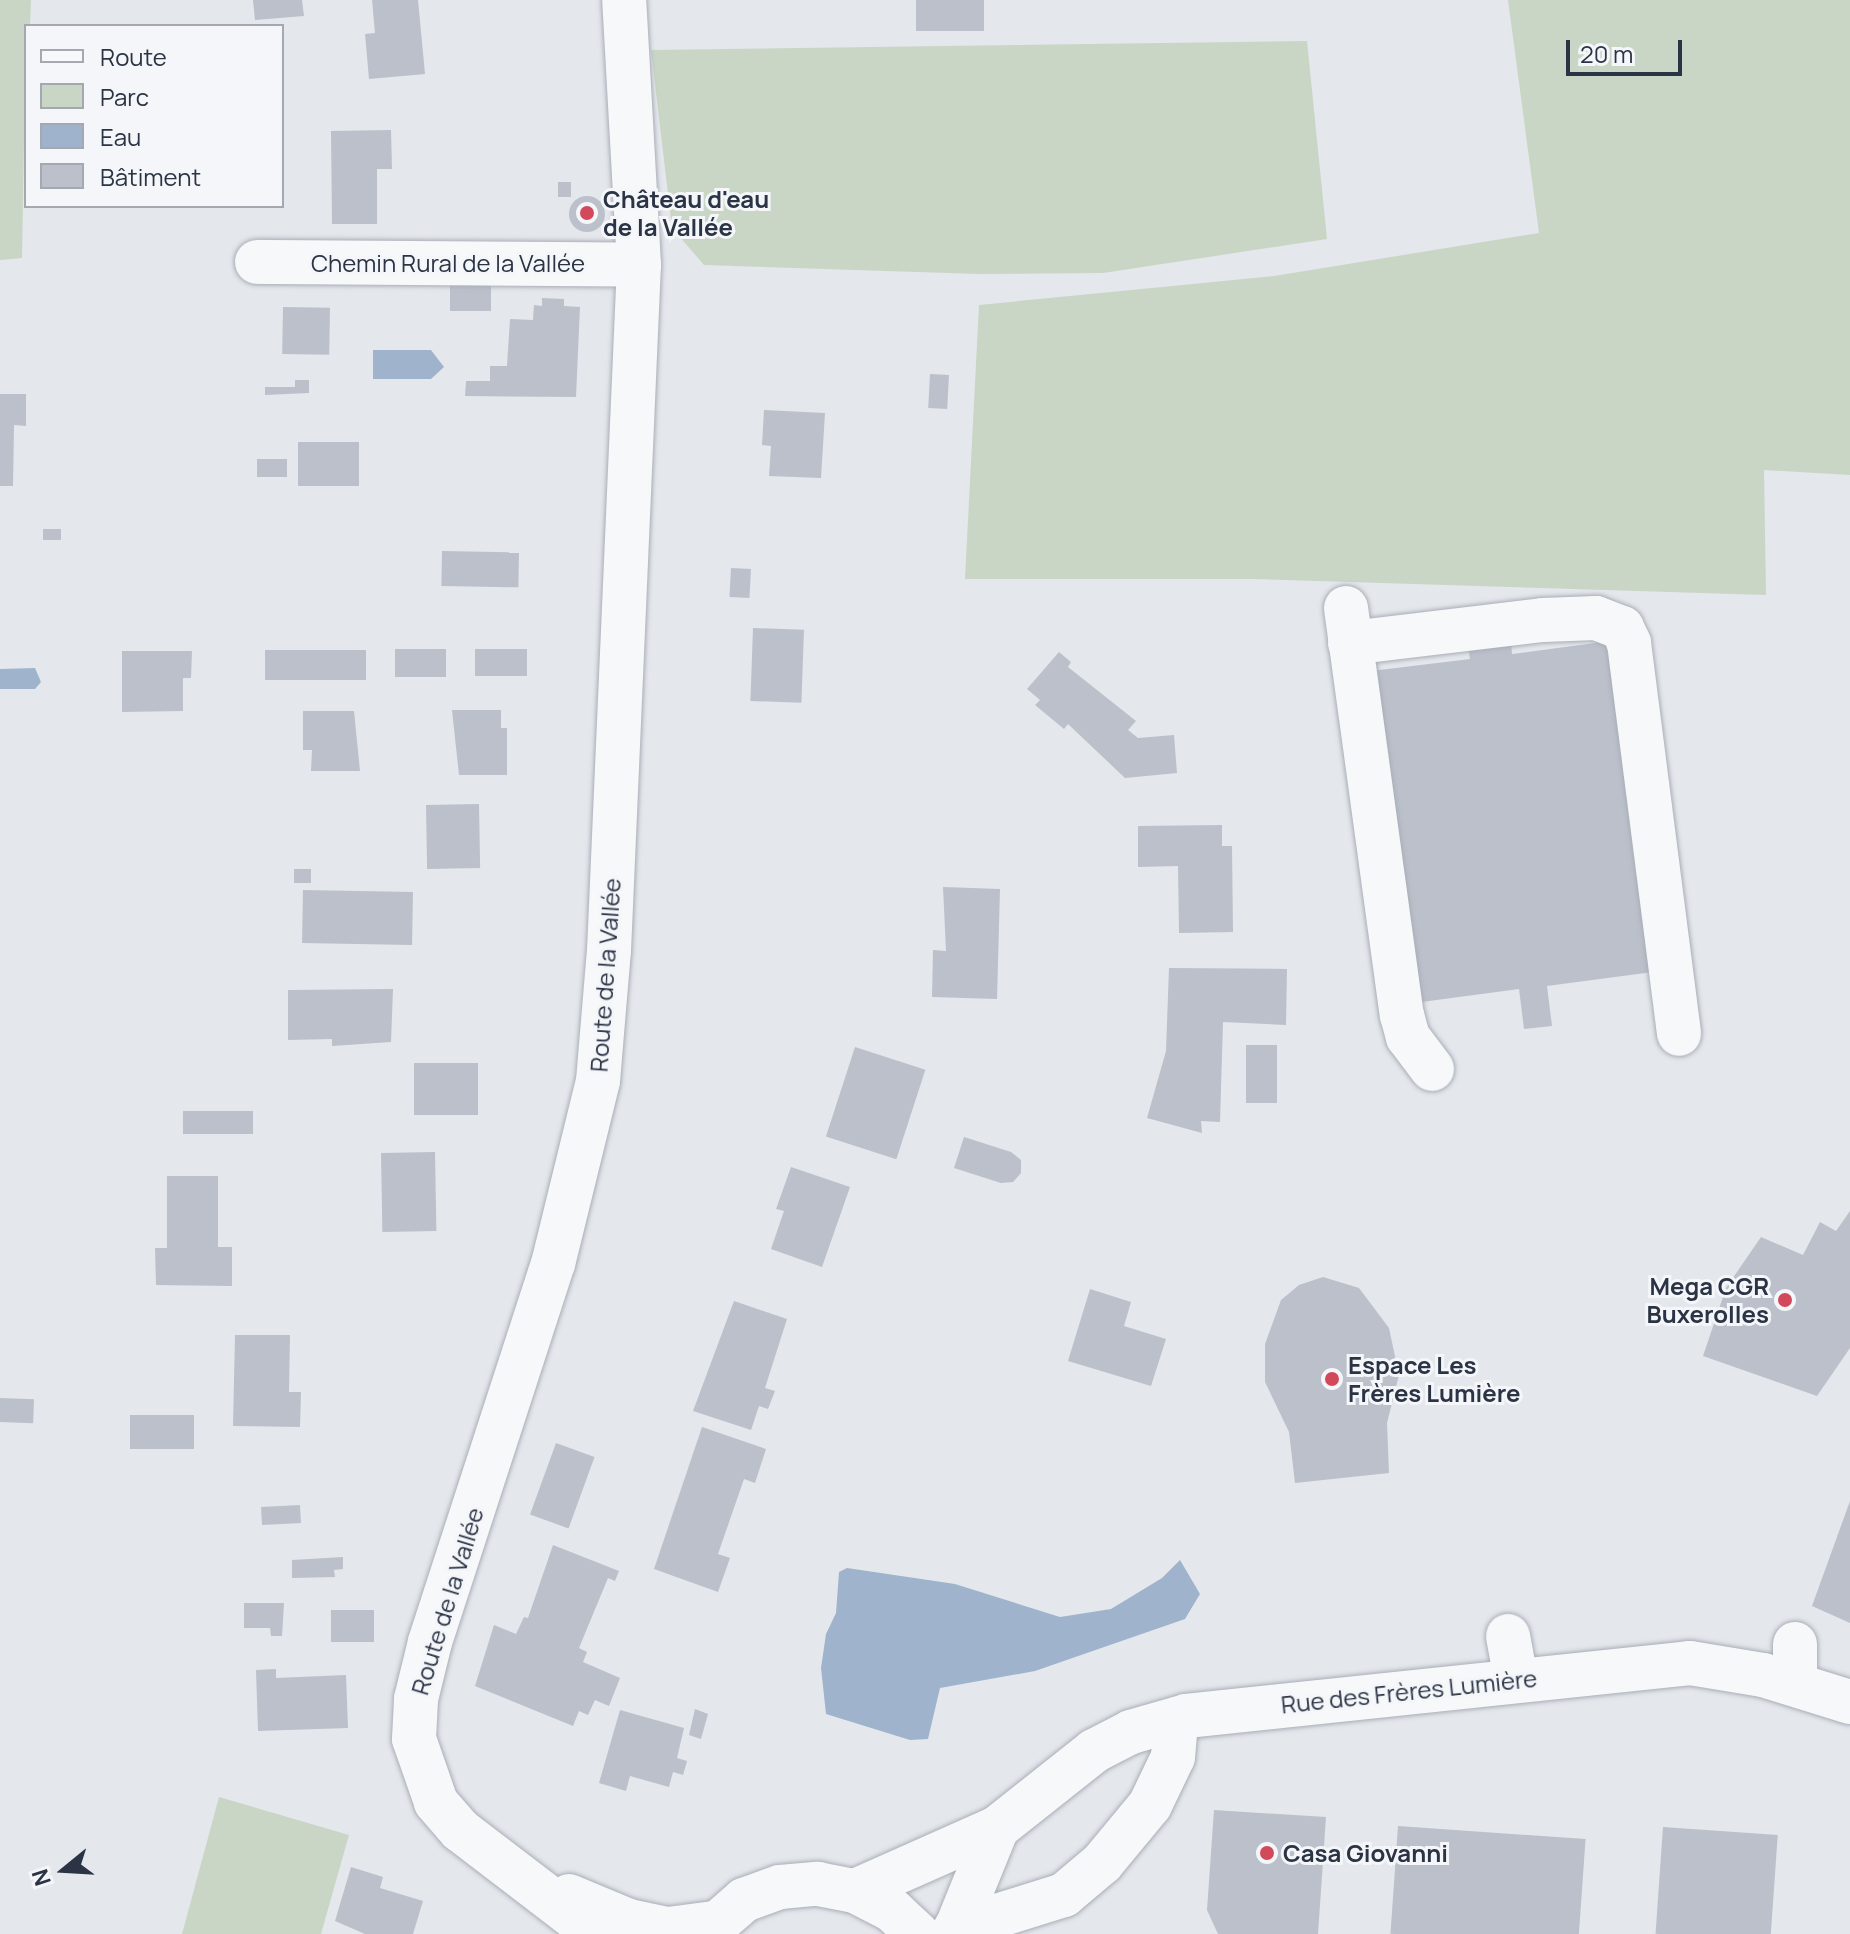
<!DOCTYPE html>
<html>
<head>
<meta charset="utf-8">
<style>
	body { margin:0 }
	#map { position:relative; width:1850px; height:1934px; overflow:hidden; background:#e4e7ec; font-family:Manrope,sans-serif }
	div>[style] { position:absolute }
	.green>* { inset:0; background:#c9d6c5 }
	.water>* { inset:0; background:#9fb4cc }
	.building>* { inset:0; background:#bbc0ca; transform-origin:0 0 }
	.round { border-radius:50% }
	.roads { filter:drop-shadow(0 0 2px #a9aeb7) drop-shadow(0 0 2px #a9aeb7) }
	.minor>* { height:44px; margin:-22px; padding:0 22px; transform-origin:22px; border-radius:22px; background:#f7f8fa }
	.dots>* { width:22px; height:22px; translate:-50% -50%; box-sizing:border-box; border:4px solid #f4f6f9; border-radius:50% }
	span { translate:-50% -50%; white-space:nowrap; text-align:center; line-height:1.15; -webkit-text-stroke:6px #f4f6f9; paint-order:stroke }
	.poi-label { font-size:24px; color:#2b3445; font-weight:700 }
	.left { translate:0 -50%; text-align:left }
	.right { translate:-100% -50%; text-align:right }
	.street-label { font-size:24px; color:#2b3445 }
	.legend { position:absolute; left:24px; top:24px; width:260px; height:184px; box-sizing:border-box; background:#f4f6f9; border:2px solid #a4a8b1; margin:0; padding:10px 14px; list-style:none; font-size:24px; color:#2b3445 }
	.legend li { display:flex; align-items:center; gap:16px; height:40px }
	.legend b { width:40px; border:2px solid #a4a8b1 }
	.north { position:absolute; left:24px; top:1830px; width:80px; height:80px; -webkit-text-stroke:6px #f4f6f9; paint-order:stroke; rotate:252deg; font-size:22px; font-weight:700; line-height:32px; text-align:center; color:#2b3445 }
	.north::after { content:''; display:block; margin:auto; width:28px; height:36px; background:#2b3445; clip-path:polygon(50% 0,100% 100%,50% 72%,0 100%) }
	.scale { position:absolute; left:1566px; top:40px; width:116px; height:36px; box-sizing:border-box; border:4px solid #2b3445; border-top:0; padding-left:10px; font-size:24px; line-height:28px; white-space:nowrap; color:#2b3445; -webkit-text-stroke:6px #f4f6f9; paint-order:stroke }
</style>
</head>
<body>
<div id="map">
	<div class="green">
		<div style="clip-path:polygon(0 0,31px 0,30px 26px,26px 26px,22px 258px,0 260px)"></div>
		<div style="clip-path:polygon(1508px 0,1850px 0,1850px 475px,1764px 470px,1766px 595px,1254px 579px,965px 579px,979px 305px,1274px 276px,1539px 233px)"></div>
		<div style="clip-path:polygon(1307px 41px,1327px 239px,1103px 273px,979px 274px,704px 265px,672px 228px,651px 50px)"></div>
		<div style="clip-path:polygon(219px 1797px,349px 1835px,321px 1934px,182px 1934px)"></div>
	</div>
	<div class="water">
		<div style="clip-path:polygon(373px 350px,431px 350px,444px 367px,431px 379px,373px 379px)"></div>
		<div style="clip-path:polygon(35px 668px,41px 682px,35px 689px,0 689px,0 669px)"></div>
		<div style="clip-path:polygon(1180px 1560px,1200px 1594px,1185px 1619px,1035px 1671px,940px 1688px,928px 1739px,910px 1740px,826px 1714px,821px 1668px,826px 1634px,836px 1613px,839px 1572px,847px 1568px,955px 1584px,1060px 1617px,1111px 1609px,1162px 1578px)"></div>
	</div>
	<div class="building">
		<div style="clip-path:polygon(253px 0,302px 0,304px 16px,255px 20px)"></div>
		<div style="clip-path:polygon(372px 0,418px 0,425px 74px,369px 79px,365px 34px,375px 33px)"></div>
		<div style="left:916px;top:0;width:68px;height:31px"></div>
		<div style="clip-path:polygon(391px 130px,392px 169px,377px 169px,377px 224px,332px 224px,331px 131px)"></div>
		<div style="left:558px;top:182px;width:13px;height:15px"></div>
		<div class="round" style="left:569px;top:196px;width:36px;height:36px"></div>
		<div style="left:450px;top:277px;width:41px;height:34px"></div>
		<div style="clip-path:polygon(542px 298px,564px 299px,564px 306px,580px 307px,576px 397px,465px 396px,466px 381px,490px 381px,490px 366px,507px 366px,510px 319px,533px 320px,534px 305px,542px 306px)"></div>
		<div style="left:283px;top:307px;width:47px;height:47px;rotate:1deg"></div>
		<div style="left:930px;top:374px;width:19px;height:34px;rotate:3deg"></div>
		<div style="clip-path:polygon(295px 380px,309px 380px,309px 393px,265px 395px,265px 387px,295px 387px)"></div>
		<div style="clip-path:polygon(0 394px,26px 394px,26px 426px,14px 425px,13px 486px,0 486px)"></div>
		<div style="clip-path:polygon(764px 410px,825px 413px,821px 478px,769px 476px,771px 446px,762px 445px)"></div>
		<div style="left:298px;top:442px;width:61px;height:44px"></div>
		<div style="left:287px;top:459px;width:18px;height:30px;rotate:90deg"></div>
		<div style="left:43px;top:529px;width:18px;height:11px"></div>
		<div style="left:442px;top:551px;width:77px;height:35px;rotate:1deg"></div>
		<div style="left:731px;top:568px;width:20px;height:29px;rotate:3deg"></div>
		<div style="left:753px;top:628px;width:51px;height:73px;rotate:2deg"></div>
		<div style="clip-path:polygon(1511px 640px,1512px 654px,1610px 641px,1653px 972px,1547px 986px,1552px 1026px,1524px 1029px,1519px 989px,1414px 1003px,1371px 671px,1470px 659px,1468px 646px)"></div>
		<div style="left:446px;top:649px;width:28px;height:51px;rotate:90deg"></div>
		<div style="left:475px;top:649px;width:52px;height:27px"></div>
		<div style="left:265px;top:650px;width:101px;height:30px"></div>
		<div style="clip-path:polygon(122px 651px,192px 651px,191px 678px,183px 678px,183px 711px,122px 712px)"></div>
		<div style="clip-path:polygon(1059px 652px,1071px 662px,1068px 667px,1136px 721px,1128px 730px,1138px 738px,1174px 735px,1177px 773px,1125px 778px,1068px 724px,1064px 729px,1035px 705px,1040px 700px,1027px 689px)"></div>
		<div style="clip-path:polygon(452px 710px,501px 710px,501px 728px,507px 728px,507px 775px,459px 775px)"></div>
		<div style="clip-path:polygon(303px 711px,354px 711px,360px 771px,311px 771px,312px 750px,303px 750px)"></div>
		<div style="left:479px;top:804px;width:64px;height:53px;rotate:89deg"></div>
		<div style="clip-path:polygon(1222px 825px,1222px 846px,1232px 846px,1233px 932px,1179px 933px,1178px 866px,1138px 867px,1138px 826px)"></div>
		<div style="left:311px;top:869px;width:14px;height:17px;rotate:90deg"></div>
		<div style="clip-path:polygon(943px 887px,1000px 889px,997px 999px,932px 997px,933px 950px,946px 951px)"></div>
		<div style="left:303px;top:890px;width:110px;height:53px;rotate:1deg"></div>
		<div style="clip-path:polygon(1169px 968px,1287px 969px,1286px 1025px,1223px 1022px,1220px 1122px,1201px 1121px,1202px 1133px,1147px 1118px,1166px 1051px)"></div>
		<div style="clip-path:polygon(393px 989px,391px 1042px,332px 1046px,332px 1039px,288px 1040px,288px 990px)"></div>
		<div style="left:1246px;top:1045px;width:31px;height:58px"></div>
		<div style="left:855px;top:1047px;width:74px;height:94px;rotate:18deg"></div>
		<div style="left:414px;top:1063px;width:64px;height:52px"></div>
		<div style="left:183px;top:1111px;width:70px;height:23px"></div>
		<div style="clip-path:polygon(964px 1137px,1011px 1152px,1021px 1160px,1021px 1173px,1013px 1182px,1001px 1183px,954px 1168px)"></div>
		<div style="left:435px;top:1152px;width:79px;height:54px;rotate:89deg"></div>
		<div style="clip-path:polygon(791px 1167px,850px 1187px,822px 1267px,771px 1249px,784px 1211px,776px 1209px)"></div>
		<div style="clip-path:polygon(167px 1176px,218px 1176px,218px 1247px,232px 1247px,232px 1286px,156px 1285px,155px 1248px,167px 1248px)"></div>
		<div style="clip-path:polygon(1850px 1211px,1850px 1348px,1817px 1396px,1703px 1356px,1726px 1288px,1761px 1237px,1803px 1255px,1820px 1222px,1836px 1231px)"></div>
		<div style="clip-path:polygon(1323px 1277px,1359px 1288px,1389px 1328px,1399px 1375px,1387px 1423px,1389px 1473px,1295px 1483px,1289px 1432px,1265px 1382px,1265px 1344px,1281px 1300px,1299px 1285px)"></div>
		<div style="clip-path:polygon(1090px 1289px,1131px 1302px,1124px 1326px,1166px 1339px,1151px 1386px,1068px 1361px)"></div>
		<div style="clip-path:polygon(734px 1301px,787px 1319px,765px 1388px,775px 1391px,768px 1409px,759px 1406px,751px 1430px,693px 1411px)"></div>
		<div style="clip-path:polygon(235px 1335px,290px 1335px,289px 1392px,301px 1392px,300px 1427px,233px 1426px)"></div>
		<div style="left:0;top:1398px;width:34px;height:24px;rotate:2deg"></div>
		<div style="left:130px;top:1415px;width:64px;height:34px"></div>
		<div style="clip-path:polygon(702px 1427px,766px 1449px,755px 1483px,744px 1479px,718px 1554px,730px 1558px,718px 1592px,654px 1569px)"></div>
		<div style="left:556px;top:1443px;width:41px;height:76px;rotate:20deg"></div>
		<div style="clip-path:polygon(1850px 1501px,1850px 1623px,1812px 1606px)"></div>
		<div style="left:300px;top:1505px;width:18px;height:39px;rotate:87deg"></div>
		<div style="clip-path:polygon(553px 1545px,619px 1571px,615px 1581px,608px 1578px,579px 1648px,587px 1652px,583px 1662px,620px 1678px,609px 1706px,595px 1700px,588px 1715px,579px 1711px,573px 1726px,475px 1686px,494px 1625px,516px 1634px,524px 1617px,528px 1618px)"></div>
		<div style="clip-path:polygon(343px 1557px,343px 1569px,334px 1570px,335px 1577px,292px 1578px,292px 1560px)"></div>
		<div style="clip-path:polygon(244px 1603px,284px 1603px,282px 1636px,271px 1636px,270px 1628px,244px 1628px)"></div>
		<div style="left:331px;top:1610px;width:43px;height:32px"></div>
		<div style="clip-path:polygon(276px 1669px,276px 1678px,346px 1675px,348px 1728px,258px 1731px,256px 1670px)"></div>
		<div style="clip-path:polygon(695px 1709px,708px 1714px,701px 1739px,689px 1735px)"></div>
		<div style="clip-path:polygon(620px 1710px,684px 1728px,677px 1758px,687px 1761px,683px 1775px,673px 1772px,669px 1787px,630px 1776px,626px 1791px,599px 1783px)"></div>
		<div style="clip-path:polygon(1214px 1810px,1326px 1817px,1318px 1934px,1218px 1934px,1207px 1910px)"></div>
		<div style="left:1398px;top:1826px;width:188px;height:108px;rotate:4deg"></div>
		<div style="left:1663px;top:1827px;width:115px;height:107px;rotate:4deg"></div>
		<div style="clip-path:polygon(351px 1867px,383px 1877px,380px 1888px,423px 1901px,413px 1934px,365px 1934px,335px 1921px)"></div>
	</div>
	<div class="roads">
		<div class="minor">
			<div style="left:257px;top:262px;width:382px;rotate:0.4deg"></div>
			<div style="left:1346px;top:608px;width:411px;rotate:82.2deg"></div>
			<div style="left:1402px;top:1015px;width:23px;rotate:75deg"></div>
			<div style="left:1408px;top:1037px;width:40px;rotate:53deg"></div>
			<div style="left:1350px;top:643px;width:194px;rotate:-6.8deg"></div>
			<div style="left:1543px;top:620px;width:53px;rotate:-2.2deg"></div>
			<div style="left:1596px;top:618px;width:28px;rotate:21deg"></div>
			<div style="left:1622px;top:628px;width:17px;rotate:65deg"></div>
			<div style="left:1629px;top:643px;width:394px;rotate:82.7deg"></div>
			<div style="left:1508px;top:1636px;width:44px;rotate:79.5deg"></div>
			<div style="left:1795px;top:1644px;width:40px;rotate:90deg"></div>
			<div style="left:855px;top:1891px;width:155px;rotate:-23.9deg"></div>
			<div style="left:997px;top:1828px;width:124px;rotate:-38.4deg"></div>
			<div style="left:1094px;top:1751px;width:42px;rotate:-27.2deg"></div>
			<div style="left:1131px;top:1732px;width:57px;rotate:-16.2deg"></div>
			<div style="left:1186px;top:1716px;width:507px;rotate:-6deg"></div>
			<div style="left:1690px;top:1663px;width:74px;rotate:9.3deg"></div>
			<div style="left:1763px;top:1675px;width:91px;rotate:17.2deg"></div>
			<div style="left:569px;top:1896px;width:65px;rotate:22.6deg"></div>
			<div style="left:629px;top:1921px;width:40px;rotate:12deg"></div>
			<div style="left:668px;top:1929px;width:46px;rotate:-7.4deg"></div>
			<div style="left:955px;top:1929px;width:114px;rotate:-17.3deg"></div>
			<div style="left:1064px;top:1895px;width:50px;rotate:-40.1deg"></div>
			<div style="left:1102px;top:1863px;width:75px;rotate:-50.4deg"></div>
			<div style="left:1150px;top:1805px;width:53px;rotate:-64.4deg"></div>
			<div style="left:1173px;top:1757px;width:38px;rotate:-85deg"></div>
			<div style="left:596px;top:1934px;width:171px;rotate:-142.6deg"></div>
			<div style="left:460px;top:1830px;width:37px;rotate:-131deg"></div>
			<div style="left:436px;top:1802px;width:67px;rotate:-109.2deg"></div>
			<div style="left:414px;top:1739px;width:40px;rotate:-87.1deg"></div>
			<div style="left:416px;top:1699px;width:59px;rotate:-76.2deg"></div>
			<div style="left:430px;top:1642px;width:398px;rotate:-72deg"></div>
			<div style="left:553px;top:1264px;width:188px;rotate:-76.2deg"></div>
			<div style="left:598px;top:1081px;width:130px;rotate:-85.2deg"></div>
			<div style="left:609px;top:951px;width:687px;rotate:-87.5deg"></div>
			<div style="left:639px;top:265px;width:265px;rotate:-93.2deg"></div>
			<div style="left:705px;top:1934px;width:52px;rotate:-41.1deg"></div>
			<div style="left:744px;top:1900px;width:38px;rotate:-20deg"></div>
			<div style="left:780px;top:1887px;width:38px;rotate:-5deg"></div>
			<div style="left:818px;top:1884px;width:38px;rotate:11deg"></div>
			<div style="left:855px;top:1891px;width:42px;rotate:27.2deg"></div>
			<div style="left:892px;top:1910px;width:35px;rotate:43deg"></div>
			<div style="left:954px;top:1934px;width:114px;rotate:-67.9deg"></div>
		</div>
	</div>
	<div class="dots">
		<div style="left:587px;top:213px;background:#d1495b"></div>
		<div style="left:1785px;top:1300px;background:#d1495b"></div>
		<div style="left:1332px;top:1379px;background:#d1495b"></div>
		<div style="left:1267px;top:1853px;background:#d1495b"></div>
	</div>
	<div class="poi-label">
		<span class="left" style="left:603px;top:213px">Château d'eau<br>de la Vallée</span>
		<span class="right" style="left:1769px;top:1300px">Mega CGR<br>Buxerolles</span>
		<span class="left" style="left:1348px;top:1379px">Espace Les<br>Frères Lumière</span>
		<span class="left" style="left:1283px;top:1853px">Casa Giovanni</span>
	</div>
	<div class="street-label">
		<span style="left:448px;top:263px">Chemin Rural de la Vallée</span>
		<span style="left:605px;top:975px;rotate:-86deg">Route de la Vallée</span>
		<span style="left:447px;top:1601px;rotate:-73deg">Route de la Vallée</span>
		<span style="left:1409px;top:1691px;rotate:-6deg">Rue des Frères Lumière</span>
	</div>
	<ul class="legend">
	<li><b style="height:10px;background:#f7f8fa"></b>Route</li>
	<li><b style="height:22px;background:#c9d6c5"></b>Parc</li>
	<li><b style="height:22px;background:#9fb4cc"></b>Eau</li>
	<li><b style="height:22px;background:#bbc0ca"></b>Bâtiment</li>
	</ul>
	<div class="north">N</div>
	<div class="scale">20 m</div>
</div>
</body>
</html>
